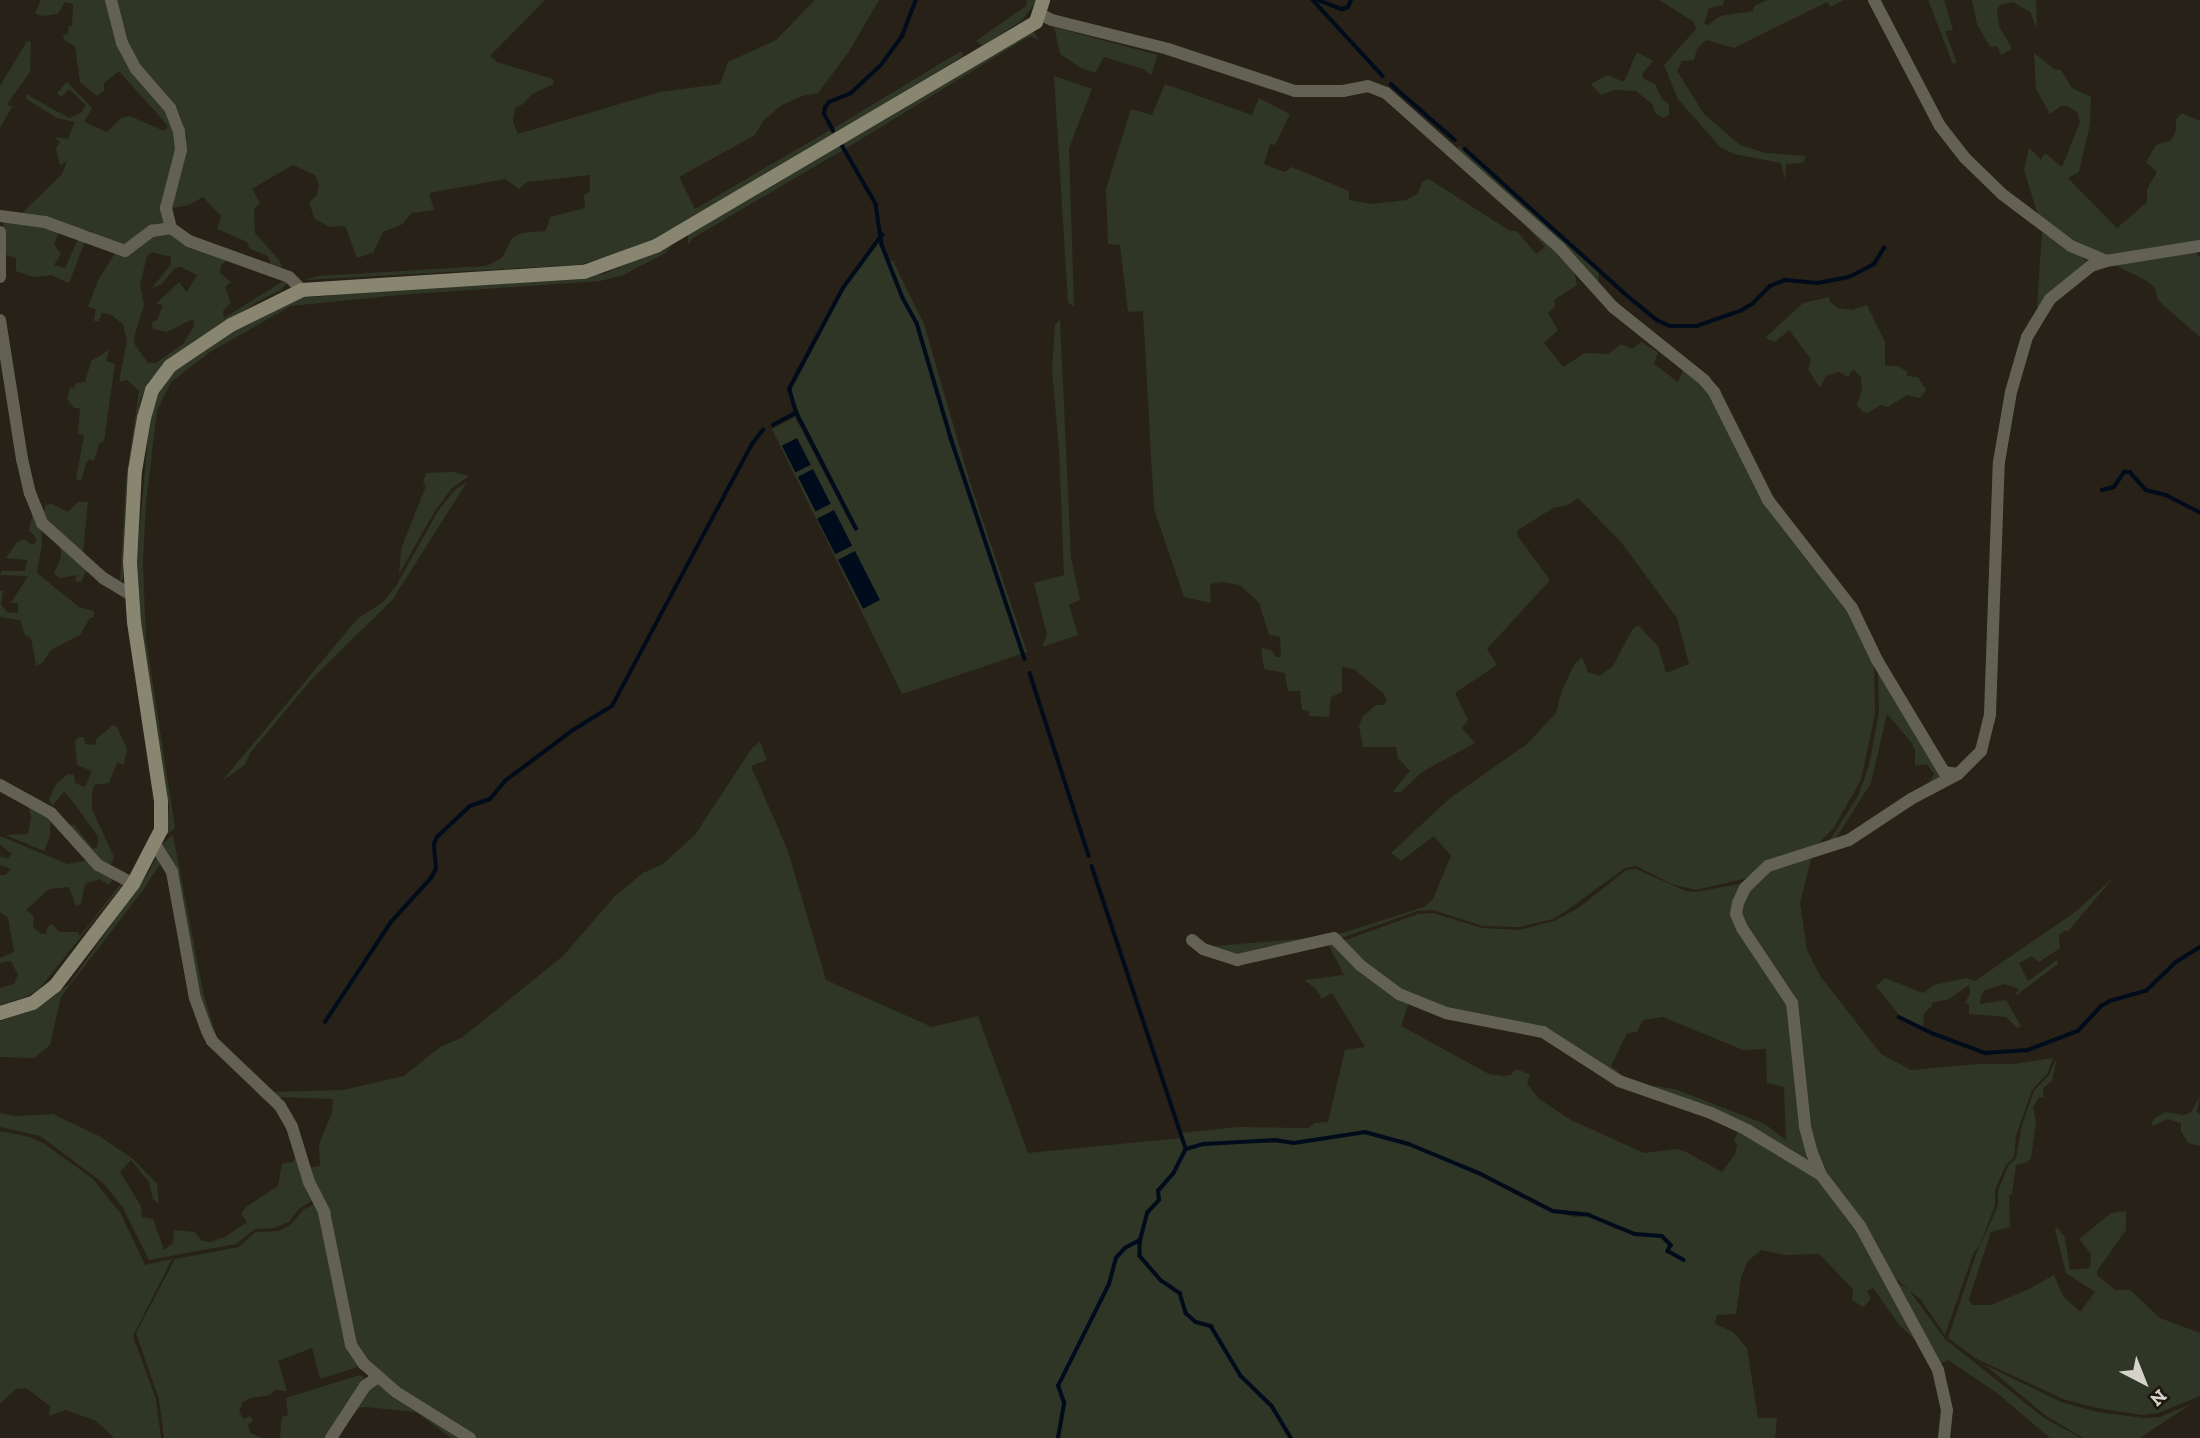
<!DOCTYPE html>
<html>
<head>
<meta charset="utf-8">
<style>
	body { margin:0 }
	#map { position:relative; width:2200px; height:1438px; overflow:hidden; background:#272117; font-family:"Zilla Slab",serif }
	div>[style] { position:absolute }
	.green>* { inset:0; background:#303625 }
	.water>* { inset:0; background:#000b1b; transform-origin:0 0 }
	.stream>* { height:3.5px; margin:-1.75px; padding:0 1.75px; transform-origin:1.75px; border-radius:1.75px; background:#000b1b }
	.minor>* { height:12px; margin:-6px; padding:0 6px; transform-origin:6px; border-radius:6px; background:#636154 }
	.secondary>* { height:14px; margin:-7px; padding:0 7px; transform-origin:7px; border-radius:7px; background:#888571 }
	span { translate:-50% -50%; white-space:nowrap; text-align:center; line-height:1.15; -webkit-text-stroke:7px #1d170e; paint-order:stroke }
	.north { position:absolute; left:2109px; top:1347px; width:70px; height:70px; -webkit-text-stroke:5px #1d170e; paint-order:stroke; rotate:138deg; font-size:19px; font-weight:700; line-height:28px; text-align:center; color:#d5d1cb }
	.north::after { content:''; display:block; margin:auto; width:24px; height:32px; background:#d5d1cb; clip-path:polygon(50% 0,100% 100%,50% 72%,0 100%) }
</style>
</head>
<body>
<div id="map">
	<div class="green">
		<div style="clip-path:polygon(41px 0,107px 0,113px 31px,167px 110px,178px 141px,165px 225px,132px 244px,112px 245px,90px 231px,21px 214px,62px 174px,67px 161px,60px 165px,56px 149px,60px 142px,54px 137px,68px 139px,75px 122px,57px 118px,26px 99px,26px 94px,69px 118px,81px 113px,86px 105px,69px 89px,61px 97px,57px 93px,67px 82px,92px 108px,84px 122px,107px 132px,121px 118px,130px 116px,164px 131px,168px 126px,119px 71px,104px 83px,104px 91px,97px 96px,80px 82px,75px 46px,64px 40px,63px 35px,68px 34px,69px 26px,72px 26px,73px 4px,65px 2px,58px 14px,42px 16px,35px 13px)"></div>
		<div style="clip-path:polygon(115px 0,545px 0,490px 56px,497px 62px,553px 79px,554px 84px,532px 94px,523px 104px,515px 108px,513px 121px,518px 134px,660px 92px,720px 84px,728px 62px,776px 40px,815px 0,879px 0,848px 53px,818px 93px,802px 96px,782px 105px,763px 121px,755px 135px,679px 177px,695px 209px,830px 130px,834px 133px,834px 128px,951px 57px,962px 51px,963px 56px,835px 134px,650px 241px,611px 256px,578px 265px,304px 280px,318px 276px,486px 266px,502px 258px,512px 238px,522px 233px,546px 231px,550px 217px,585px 208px,584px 195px,590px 191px,590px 175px,527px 182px,519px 189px,505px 179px,429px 193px,434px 210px,411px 213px,403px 224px,383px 232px,373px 253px,357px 258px,345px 226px,330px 227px,315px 219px,309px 203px,317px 195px,319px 185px,315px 175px,293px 165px,252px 189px,260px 203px,254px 209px,255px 233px,280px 261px,282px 268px,271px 264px,268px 256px,250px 249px,247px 242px,217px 229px,221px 216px,203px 197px,189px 205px,172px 208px,187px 136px,179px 113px,132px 57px)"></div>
		<div style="clip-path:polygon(1027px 0,1038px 0,1021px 21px,983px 46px,976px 41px,1026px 6px)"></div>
		<div style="clip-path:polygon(1659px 0,1724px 0,1723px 5px,1709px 8px,1704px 24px,1708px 25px,1720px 16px,1753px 11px,1754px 6px,1768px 0,1844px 0,1831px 7px,1827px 2px,1734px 48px,1706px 40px,1697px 49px,1694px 60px,1682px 61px,1677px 71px,1704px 114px,1740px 145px,1765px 153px,1806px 156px,1803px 163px,1786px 164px,1785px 180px,1781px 163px,1734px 154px,1720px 147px,1678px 99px,1664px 65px,1696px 29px,1694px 22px)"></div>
		<div style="clip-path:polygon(1928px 0,1944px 0,1953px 30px,1945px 31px,1957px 63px,1953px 64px)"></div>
		<div style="clip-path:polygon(1972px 0,2036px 0,2037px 28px,2030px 12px,2013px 2px,2000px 5px,1997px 10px,1999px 26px,2012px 49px,2001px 55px,1997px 46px,1990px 47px,1977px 24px)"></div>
		<div style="clip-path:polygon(1054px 27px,1158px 55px,1151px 75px,1143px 69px,1104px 57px,1095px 73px,1081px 68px,1060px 54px)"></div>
		<div style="clip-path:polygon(1034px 31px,1038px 40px,1031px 36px,1025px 39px,845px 149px,842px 145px,843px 150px,693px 238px,688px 245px,688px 234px)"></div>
		<div style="clip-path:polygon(27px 41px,31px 42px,30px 72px,7px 104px,12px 107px,0 128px,0 86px)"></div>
		<div style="clip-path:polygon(1637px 52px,1653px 61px,1642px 74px,1644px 79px,1655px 84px,1662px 99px,1669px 104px,1669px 115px,1663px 118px,1656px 114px,1652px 104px,1636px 91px,1614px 90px,1601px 95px,1591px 84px,1607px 75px,1624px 82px)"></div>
		<div style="clip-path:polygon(2034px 53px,2054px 69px,2061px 70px,2072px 88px,2091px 97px,2090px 124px,2079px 172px,2068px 178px,2117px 228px,2147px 202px,2147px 189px,2157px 172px,2146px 162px,2156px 145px,2171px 140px,2176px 131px,2176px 119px,2182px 113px,2200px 121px,2200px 244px,2105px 257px,2087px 253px,2038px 215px,2024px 170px,2029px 147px,2041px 160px,2045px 153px,2062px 167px,2080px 122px,2077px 112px,2067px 106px,2061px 106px,2050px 114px,2036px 89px)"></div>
		<div style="clip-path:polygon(1054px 76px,1092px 89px,1069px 148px,1074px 307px,1068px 302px)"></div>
		<div style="clip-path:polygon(1165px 84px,1252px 115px,1259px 98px,1290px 114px,1275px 145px,1270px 144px,1264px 164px,1284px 172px,1292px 167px,1349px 191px,1349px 200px,1373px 204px,1406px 200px,1417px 194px,1423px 181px,1429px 179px,1510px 231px,1517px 231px,1536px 254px,1545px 247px,1526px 226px,1573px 264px,1577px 285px,1554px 300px,1555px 306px,1548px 313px,1558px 330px,1544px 343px,1563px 367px,1585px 353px,1608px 354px,1621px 344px,1632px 349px,1641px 342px,1658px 352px,1654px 364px,1678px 382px,1685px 365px,1703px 382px,1754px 481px,1850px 610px,1874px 665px,1875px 714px,1861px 780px,1833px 829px,1817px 845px,1752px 877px,1696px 890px,1672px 884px,1636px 866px,1625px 868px,1566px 911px,1553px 919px,1519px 927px,1483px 926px,1433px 910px,1417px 911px,1339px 939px,1236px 956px,1205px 947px,1333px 936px,1424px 907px,1433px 899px,1451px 856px,1434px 836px,1401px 861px,1391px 853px,1450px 798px,1527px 744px,1556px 713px,1562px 690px,1574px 665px,1582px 657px,1588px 672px,1600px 676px,1613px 666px,1632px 630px,1638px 625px,1658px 646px,1666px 673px,1689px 664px,1677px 618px,1621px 542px,1578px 498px,1568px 505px,1553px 508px,1518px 530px,1517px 535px,1550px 580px,1487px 649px,1497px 665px,1455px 693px,1468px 720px,1462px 728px,1475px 743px,1422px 772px,1401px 792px,1393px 792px,1410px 771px,1398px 758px,1396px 747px,1363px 747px,1359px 727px,1362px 717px,1376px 705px,1384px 705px,1387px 700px,1384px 694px,1354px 669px,1342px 667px,1342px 692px,1331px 697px,1329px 717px,1309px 716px,1309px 711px,1302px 710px,1300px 691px,1288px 691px,1285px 673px,1264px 669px,1261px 647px,1272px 651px,1276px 657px,1281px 657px,1280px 637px,1269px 635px,1259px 603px,1240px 585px,1222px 582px,1210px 584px,1211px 603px,1184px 597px,1154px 509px,1143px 311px,1128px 312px,1120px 245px,1108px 244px,1106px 189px,1131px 109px,1152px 115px)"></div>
		<div style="clip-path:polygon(1459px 146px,1599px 272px,1598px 287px,1454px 151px)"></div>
		<div style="clip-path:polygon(3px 221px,60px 230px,54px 244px,61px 254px,54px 265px,65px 268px,79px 237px,86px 239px,69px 283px,51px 275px,33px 277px,16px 271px,16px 258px,6px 255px)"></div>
		<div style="clip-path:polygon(evenodd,169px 232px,228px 259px,221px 265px,220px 273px,231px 282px,225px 287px,231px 303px,223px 311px,224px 318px,285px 280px,287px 283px,281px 290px,257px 302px,165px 361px,147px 385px,141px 398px,133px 446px,123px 579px,120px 582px,126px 479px,139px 391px,127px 380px,119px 382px,127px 341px,123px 324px,111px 315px,102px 313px,99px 321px,94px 321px,96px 309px,88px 307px,98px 280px,116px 252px,152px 234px,169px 232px,152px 252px,171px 257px,171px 264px,152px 288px,162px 284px,175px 268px,181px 267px,197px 275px,187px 292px,179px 282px,156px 304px,163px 305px,157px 320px,151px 323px,153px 329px,167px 332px,193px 319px,194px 326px,183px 344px,156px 363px,148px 363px,135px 345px,134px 337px,144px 305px,140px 285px,147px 256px,152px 252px)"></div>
		<div style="clip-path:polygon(2042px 232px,2087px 261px,2038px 308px,2037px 307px)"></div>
		<div style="clip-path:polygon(880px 240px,901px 298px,916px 323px,950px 439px,1021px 654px,902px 694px,772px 429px,795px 417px,855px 532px,858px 529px,801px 418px,791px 391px,846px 285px)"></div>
		<div style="clip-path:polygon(673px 243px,666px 253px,623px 275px,600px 281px,399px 295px,291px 306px,210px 352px,171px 382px,157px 411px,146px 503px,143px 564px,146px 639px,175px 828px,163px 838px,167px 827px,169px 807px,141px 626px,137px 556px,149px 427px,157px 393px,169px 374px,234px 330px,299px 298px,604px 274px)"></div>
		<div style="clip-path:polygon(2195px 252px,2200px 257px,2200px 337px,2163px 305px,2157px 298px,2155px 288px,2147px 281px,2111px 263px)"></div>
		<div style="clip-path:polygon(889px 260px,893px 261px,924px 324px,969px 479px,1027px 652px,1024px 653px,952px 438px,918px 322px,904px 297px)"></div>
		<div style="clip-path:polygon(1829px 297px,1830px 302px,1838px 308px,1852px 310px,1867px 305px,1885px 342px,1885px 366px,1897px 366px,1907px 371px,1907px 376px,1918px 377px,1926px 390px,1920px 398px,1907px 395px,1888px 407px,1881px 405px,1867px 413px,1863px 412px,1857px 405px,1862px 389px,1861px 377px,1853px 369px,1848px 377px,1839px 372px,1826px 376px,1820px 388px,1808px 369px,1811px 359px,1789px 330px,1775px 342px,1765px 338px,1803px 303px)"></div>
		<div style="clip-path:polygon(1060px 319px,1071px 558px,1080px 600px,1069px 605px,1078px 635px,1042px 647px,1047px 635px,1034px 583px,1064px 575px,1059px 449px,1052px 370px,1055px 325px)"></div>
		<div style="clip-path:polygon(109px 350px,106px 361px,115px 364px,104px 441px,99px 444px,94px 461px,89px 459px,86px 464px,81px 481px,76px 479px,84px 436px,78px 433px,80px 408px,74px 408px,67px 399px,70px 388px,74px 388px,76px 383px,85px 382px,91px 361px)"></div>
		<div style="clip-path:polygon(453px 472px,469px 476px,452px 488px,435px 511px,399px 574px,401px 549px,426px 486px,423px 483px,426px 473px)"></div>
		<div style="clip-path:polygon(467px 482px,393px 599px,311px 680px,250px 753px,245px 765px,222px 781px,358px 618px,382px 603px,396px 586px,438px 511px,454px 491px)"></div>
		<div style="clip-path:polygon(78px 502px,88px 502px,83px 553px,42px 514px,46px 505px,50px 503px,68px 512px)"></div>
		<div style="clip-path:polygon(33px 511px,41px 526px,42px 543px,37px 573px,79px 607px,94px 611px,94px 617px,90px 618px,80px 635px,51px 650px,43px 662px,36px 666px,31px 638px,25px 635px,20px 620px,0 617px,0 591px,3px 591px,1px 605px,7px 612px,18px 613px,18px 603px,11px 603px,28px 576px,0 575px,2px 571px,25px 571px,27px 560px,6px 558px,17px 542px,24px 539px,32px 545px,36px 542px,35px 536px,29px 531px)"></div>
		<div style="clip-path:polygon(61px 543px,88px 567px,81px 582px,75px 581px,77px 575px,60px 578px,54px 574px,61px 557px)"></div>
		<div style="clip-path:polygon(1878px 671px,1946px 776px,1846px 839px,1846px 835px,1930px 781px,1934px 774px,1927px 764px,1915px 766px,1915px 750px,1911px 742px,1887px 714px,1871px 783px,1831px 846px,1829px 841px,1858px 796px,1869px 765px,1879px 712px)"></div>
		<div style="clip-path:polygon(113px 725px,117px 727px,127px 749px,124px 764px,117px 763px,109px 783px,94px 785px,92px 793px,92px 809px,114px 857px,109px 867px,101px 863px,68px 825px,74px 825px,93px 849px,97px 847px,98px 837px,74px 803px,64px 792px,52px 806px,49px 799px,56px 784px,68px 774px,74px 775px,75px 783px,85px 787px,92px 771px,77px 765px,75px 741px,79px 737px,84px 737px,85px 744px,95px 745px,97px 738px)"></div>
		<div style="clip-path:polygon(760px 742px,767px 760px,751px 766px,788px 851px,826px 980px,932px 1027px,978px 1016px,1028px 1153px,1181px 1138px,1185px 1149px,1173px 1173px,1158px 1191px,1158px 1200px,1146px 1213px,1140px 1239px,1125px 1247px,1116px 1258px,1108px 1284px,1058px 1386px,1063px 1404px,1057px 1438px,476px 1438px,412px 1400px,359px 1353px,308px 1168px,320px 1166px,319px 1144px,332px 1113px,333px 1099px,275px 1097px,271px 1092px,343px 1090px,404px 1076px,440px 1047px,463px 1037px,563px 956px,615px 896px,643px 873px,663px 864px,695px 835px,752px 748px)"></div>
		<div style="clip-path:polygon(28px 803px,54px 819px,50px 823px,50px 837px,44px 851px,6px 835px,28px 834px,31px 818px)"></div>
		<div style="clip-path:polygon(173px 835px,204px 996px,219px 1044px,209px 1030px,162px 844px)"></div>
		<div style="clip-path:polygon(0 836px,67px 864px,90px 860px,117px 876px,108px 885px,100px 879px,85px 884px,81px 904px,76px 906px,69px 887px,49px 889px,26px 910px,34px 916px,33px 927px,41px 934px,46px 934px,47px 928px,52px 924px,59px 932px,78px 932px,80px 936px,123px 881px,124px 883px,40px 988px,28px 996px,0 1005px,0 988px,14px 984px,18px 975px,11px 961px,0 963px,0 958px,14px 952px,8px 918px,0 912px,0 875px,5px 875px,11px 869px,0 865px,0 857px,8px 858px,12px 854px,0 845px)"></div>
		<div style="clip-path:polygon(1812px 856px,1800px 903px,1807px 950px,1820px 976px,1881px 1054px,1911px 1070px,1977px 1064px,2014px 1064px,2053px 1058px,2047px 1074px,2032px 1090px,2016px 1136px,2014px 1157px,2006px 1165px,1995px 1190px,1995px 1205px,1980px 1245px,1974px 1252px,1945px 1335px,1921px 1300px,1890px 1274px,1814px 1151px,1798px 1019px,1740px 919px,1746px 889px,1766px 869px)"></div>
		<div style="clip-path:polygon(156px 858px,160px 864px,143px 890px,61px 997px,50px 1045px,34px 1058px,0 1057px,0 1021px,37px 1009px,69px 984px,148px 873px)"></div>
		<div style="clip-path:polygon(1636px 869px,1686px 891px,1696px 892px,1749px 882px,1735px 910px,1786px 993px,1816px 1170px,1652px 1089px,1655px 1086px,1675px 1089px,1765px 1124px,1786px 1140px,1784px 1087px,1767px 1083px,1766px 1049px,1743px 1050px,1663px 1017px,1643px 1020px,1637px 1032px,1627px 1033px,1611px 1066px,1621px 1074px,1620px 1078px,1547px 1031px,1439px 1009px,1371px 972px,1343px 941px,1418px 914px,1433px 913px,1482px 928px,1519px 930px,1554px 921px,1580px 907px,1626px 870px)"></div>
		<div style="clip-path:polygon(2114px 877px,2068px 931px,2064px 931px,2059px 935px,2060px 948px,2039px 962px,2032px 956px,2019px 963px,2028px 981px,2057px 960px,2058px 964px,2014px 997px,2019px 989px,2005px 984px,1985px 990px,1981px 996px,1980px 1004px,2006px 1000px,2021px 1026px,2017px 1028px,2006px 1017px,1969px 1014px,1969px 1004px,1965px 1003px,1970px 993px,1969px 985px,1949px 999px,1932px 1003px,1932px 1006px,1924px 1013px,1923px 1028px,1900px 1016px,1876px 986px,1885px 978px,1923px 993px,1934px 985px,1967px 978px,1975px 981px,2075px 912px)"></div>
		<div style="clip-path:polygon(1331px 941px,1409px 1003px,1401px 1026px,1489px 1074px,1503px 1076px,1511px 1075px,1515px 1069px,1519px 1070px,1530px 1075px,1527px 1083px,1539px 1099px,1571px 1120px,1644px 1153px,1677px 1149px,1686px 1152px,1722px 1172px,1735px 1154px,1737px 1145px,1734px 1140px,1739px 1130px,1819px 1180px,1843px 1207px,1922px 1346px,1900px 1326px,1873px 1288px,1867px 1291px,1871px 1299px,1863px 1307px,1852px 1300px,1853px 1289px,1819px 1254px,1785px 1255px,1761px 1250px,1747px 1262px,1741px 1278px,1736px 1314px,1717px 1315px,1715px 1324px,1733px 1332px,1747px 1348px,1758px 1418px,1777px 1418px,1775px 1438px,1292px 1438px,1272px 1405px,1242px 1376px,1211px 1325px,1196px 1322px,1187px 1312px,1180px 1293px,1162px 1280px,1140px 1255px,1147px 1214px,1159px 1200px,1159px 1192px,1174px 1174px,1187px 1149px,1222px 1142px,1294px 1143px,1365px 1133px,1426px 1151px,1481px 1174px,1522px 1198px,1552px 1212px,1575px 1217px,1589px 1216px,1616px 1229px,1635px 1235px,1662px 1237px,1670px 1245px,1667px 1252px,1685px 1261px,1669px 1251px,1672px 1245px,1663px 1235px,1635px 1233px,1590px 1215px,1553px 1211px,1482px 1173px,1427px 1150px,1365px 1131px,1294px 1142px,1222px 1141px,1187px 1148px,1181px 1133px,1238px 1127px,1308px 1128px,1315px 1123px,1328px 1122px,1345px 1050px,1365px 1047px,1332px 993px,1322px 999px,1315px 988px,1304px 980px,1344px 975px,1327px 942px)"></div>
		<div style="clip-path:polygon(2057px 1057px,2052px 1081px,2043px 1088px,2044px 1098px,2039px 1097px,2033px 1107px,2036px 1122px,2031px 1158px,2026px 1163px,2016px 1165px,2012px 1194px,2009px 1195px,2010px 1227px,1991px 1232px,1969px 1299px,1972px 1305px,1991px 1305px,2029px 1289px,2054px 1275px,2063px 1296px,2080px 1312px,2095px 1292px,2066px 1273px,2055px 1229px,2058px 1228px,2065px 1238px,2070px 1270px,2090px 1268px,2091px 1254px,2079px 1239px,2111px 1213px,2126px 1211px,2126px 1230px,2097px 1271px,2097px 1275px,2115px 1290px,2130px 1290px,2160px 1318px,2200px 1333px,2200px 1396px,2158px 1413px,2142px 1415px,2097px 1408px,2063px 1399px,1975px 1358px,1948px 1338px,1976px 1254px,1998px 1206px,1998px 1191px,2008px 1166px,2016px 1158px,2022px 1125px,2034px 1091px,2049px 1075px)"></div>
		<div style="clip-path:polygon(2200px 1097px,2197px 1112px,2200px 1114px,2200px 1146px,2188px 1143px,2181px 1131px,2181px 1123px,2167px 1119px,2153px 1126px,2151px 1123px,2155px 1118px,2165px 1112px,2184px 1115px,2191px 1112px)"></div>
		<div style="clip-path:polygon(0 1113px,14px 1116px,53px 1114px,99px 1136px,133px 1159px,157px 1184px,159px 1204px,153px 1199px,149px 1182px,131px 1160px,120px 1172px,141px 1206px,142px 1217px,153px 1219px,164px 1250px,173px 1243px,174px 1230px,195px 1232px,202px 1241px,210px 1242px,225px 1237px,247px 1222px,241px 1214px,246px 1207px,278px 1186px,282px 1164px,293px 1162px,297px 1154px,313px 1200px,300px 1208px,289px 1222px,274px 1228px,255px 1229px,236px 1244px,149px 1260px,122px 1206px,103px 1183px,40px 1136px,0 1127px)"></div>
		<div style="clip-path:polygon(0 1131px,30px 1137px,43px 1143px,92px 1178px,121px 1214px,145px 1265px,172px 1259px,133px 1336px,156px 1399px,161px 1438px,114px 1438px,96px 1421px,66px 1410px,49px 1416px,50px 1406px,26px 1388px,16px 1389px,0 1404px)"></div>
		<div style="clip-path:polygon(316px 1203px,361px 1366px,320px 1379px,312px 1348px,278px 1361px,287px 1391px,275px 1390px,270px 1395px,250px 1398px,243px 1402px,239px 1411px,243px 1419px,250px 1416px,253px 1421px,248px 1425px,250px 1433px,263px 1438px,164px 1438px,159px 1400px,136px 1333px,175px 1259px,239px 1247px,255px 1232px,279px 1231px,290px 1225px,303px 1210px)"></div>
		<div style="clip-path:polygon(1139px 1241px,1139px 1256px,1156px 1271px,1161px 1281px,1179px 1293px,1186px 1313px,1195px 1323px,1210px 1326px,1240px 1376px,1271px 1406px,1291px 1438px,1059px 1438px,1065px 1403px,1059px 1386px,1109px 1285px,1117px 1259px,1126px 1248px)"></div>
		<div style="clip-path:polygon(1890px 1278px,1909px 1290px,1945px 1339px,2044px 1418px,2081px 1438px,2050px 1438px,1997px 1393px,1948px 1360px,1942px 1363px,1941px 1370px)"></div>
		<div style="clip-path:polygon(1985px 1365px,2061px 1402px,2098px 1412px,2143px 1418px,2160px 1417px,2191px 1404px,2140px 1438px,2083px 1438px,2045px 1415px)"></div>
		<div style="clip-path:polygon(360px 1375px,365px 1378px,327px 1438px,280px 1438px,282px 1417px,288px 1415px,286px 1398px)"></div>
		<div style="clip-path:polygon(377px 1381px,464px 1438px,451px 1438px,416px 1412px,366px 1407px,359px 1408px,348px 1418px,339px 1438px,334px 1438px,346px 1417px)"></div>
	</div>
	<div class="water">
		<div style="left:797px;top:438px;width:30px;height:17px;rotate:63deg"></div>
		<div style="left:813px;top:469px;width:39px;height:17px;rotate:63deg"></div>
		<div style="left:834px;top:510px;width:40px;height:19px;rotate:63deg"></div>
		<div style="left:855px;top:551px;width:55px;height:19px;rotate:63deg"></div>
	</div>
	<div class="stream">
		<div style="left:1313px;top:0;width:103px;rotate:47.4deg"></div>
		<div style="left:1318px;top:0;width:26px;rotate:21deg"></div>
		<div style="left:1342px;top:9px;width:6px;rotate:-18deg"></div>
		<div style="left:1348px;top:7px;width:8px;rotate:-67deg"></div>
		<div style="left:1391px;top:84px;width:85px;rotate:41.2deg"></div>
		<div style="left:833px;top:131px;width:19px;rotate:-118deg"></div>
		<div style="left:824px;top:114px;width:6px;rotate:-81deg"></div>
		<div style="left:825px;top:108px;width:7px;rotate:-56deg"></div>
		<div style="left:829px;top:102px;width:24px;rotate:-22deg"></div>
		<div style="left:851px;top:93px;width:41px;rotate:-43deg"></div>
		<div style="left:881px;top:65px;width:36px;rotate:-54deg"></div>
		<div style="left:902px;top:36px;width:39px;rotate:-69deg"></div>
		<div style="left:842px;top:145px;width:68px;rotate:60deg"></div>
		<div style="left:876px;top:204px;width:41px;rotate:81.7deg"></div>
		<div style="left:882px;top:245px;width:57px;rotate:68.4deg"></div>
		<div style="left:903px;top:298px;width:29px;rotate:61deg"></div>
		<div style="left:917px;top:323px;width:120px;rotate:73.5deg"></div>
		<div style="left:951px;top:438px;width:233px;rotate:71.5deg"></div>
		<div style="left:1465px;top:149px;width:213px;rotate:42.1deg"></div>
		<div style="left:1623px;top:292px;width:44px;rotate:39.5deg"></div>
		<div style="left:1657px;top:320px;width:14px;rotate:25deg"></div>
		<div style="left:1670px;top:326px;width:27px"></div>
		<div style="left:1697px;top:326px;width:46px;rotate:-19.2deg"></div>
		<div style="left:1740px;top:311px;width:14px;rotate:-30deg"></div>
		<div style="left:1752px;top:304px;width:25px;rotate:-45deg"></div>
		<div style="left:1770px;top:286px;width:16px;rotate:-22deg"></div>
		<div style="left:1785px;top:280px;width:33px;rotate:5deg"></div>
		<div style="left:1818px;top:283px;width:32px;rotate:-11deg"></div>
		<div style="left:1849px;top:277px;width:28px;rotate:-27deg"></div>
		<div style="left:1874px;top:264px;width:19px;rotate:-58deg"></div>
		<div style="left:773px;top:425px;width:26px;rotate:-28deg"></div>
		<div style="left:2102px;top:490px;width:12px;rotate:-14deg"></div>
		<div style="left:2114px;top:487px;width:18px;rotate:-56deg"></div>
		<div style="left:2124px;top:472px;width:6px"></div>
		<div style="left:2130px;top:472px;width:24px;rotate:48deg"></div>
		<div style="left:2146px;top:490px;width:21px;rotate:14deg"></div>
		<div style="left:2166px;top:495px;width:38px;rotate:27deg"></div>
		<div style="left:856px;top:529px;width:131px;rotate:-117.3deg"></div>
		<div style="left:796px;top:413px;width:25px;rotate:-106deg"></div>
		<div style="left:789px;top:389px;width:115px;rotate:-61.9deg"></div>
		<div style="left:843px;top:288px;width:66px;rotate:-53.7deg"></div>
		<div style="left:1030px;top:673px;width:192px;rotate:72.1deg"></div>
		<div style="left:1092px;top:866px;width:298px;rotate:71.6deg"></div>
		<div style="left:1899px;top:1017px;width:39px;rotate:26deg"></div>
		<div style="left:1934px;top:1034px;width:54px;rotate:20.4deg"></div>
		<div style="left:1985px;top:1053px;width:43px;rotate:-4deg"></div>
		<div style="left:2028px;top:1050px;width:53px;rotate:-20.8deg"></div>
		<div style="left:2078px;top:1031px;width:34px;rotate:-47deg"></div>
		<div style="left:2101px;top:1006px;width:10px;rotate:-29deg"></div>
		<div style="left:2110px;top:1001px;width:37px;rotate:-16deg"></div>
		<div style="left:2146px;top:991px;width:42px;rotate:-44deg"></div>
		<div style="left:2176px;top:962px;width:28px;rotate:-32deg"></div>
		<div style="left:325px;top:1022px;width:120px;rotate:-56.6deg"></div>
		<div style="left:391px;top:922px;width:59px;rotate:-47.7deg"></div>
		<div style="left:431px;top:878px;width:10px;rotate:-61deg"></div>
		<div style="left:436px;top:869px;width:25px;rotate:-95deg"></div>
		<div style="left:434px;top:844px;width:8px;rotate:-67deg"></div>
		<div style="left:437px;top:837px;width:45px;rotate:-43.2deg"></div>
		<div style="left:470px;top:806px;width:21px;rotate:-19deg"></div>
		<div style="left:490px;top:799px;width:23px;rotate:-50deg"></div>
		<div style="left:505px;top:781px;width:85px;rotate:-36.9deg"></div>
		<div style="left:573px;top:730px;width:46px;rotate:-31.6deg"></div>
		<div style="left:612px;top:706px;width:297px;rotate:-61.9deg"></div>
		<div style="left:752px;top:444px;width:18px;rotate:-52deg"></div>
		<div style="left:1140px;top:1240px;width:16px;rotate:90deg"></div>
		<div style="left:1140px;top:1256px;width:33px;rotate:49deg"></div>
		<div style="left:1162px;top:1281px;width:22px;rotate:34deg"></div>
		<div style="left:1180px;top:1293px;width:21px;rotate:73deg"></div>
		<div style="left:1186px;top:1313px;width:13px;rotate:42deg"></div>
		<div style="left:1196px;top:1322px;width:16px;rotate:15deg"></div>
		<div style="left:1211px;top:1326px;width:58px;rotate:59deg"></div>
		<div style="left:1241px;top:1376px;width:43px;rotate:44.1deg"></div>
		<div style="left:1272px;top:1406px;width:37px;rotate:59deg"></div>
		<div style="left:1058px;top:1438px;width:36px;rotate:-80deg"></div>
		<div style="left:1064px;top:1403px;width:18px;rotate:-109deg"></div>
		<div style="left:1058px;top:1386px;width:114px;rotate:-63.4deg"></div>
		<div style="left:1109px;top:1284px;width:27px;rotate:-75deg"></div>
		<div style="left:1116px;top:1258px;width:13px;rotate:-48deg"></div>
		<div style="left:1125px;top:1248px;width:17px;rotate:-28deg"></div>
		<div style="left:1140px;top:1240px;width:28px;rotate:-75deg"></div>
		<div style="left:1147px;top:1213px;width:18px;rotate:-47deg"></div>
		<div style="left:1159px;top:1200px;width:9px;rotate:-96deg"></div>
		<div style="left:1158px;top:1191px;width:23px;rotate:-49deg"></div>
		<div style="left:1173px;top:1174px;width:28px;rotate:-63deg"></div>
		<div style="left:1186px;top:1149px;width:19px;rotate:-16deg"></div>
		<div style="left:1204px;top:1144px;width:71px;rotate:-3.2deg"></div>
		<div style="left:1275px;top:1140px;width:19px;rotate:9deg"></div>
		<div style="left:1294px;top:1143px;width:72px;rotate:-8.8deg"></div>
		<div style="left:1365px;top:1132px;width:46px;rotate:15.3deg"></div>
		<div style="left:1409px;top:1144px;width:78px;rotate:22.6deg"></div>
		<div style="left:1481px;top:1174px;width:81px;rotate:27.2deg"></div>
		<div style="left:1553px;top:1211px;width:36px;rotate:6deg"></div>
		<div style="left:1589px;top:1215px;width:50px;rotate:22.4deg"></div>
		<div style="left:1635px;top:1234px;width:27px;rotate:4deg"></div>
		<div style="left:1662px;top:1236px;width:13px;rotate:45deg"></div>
		<div style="left:1671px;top:1245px;width:7px;rotate:117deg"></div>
		<div style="left:1668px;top:1251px;width:18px;rotate:29deg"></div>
	</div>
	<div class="minor">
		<div style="left:111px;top:0;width:44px;rotate:75.7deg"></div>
		<div style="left:122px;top:43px;width:30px;rotate:62deg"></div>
		<div style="left:136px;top:69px;width:52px;rotate:48.9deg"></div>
		<div style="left:170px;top:108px;width:25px;rotate:69deg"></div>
		<div style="left:179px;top:131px;width:19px;rotate:84deg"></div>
		<div style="left:181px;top:150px;width:60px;rotate:104.5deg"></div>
		<div style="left:166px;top:208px;width:21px;rotate:76deg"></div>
		<div style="left:171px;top:228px;width:22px;rotate:36deg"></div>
		<div style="left:189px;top:241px;width:106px;rotate:19.8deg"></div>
		<div style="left:289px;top:277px;width:18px;rotate:45deg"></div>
		<div style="left:1874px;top:0;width:142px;rotate:62.4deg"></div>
		<div style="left:1940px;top:126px;width:39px;rotate:52deg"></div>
		<div style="left:1964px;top:157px;width:53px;rotate:44.2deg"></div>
		<div style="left:2002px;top:194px;width:86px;rotate:37deg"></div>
		<div style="left:2071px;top:246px;width:38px;rotate:23deg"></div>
		<div style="left:1040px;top:14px;width:13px;rotate:27deg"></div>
		<div style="left:1052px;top:20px;width:120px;rotate:14deg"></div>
		<div style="left:1168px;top:49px;width:134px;rotate:18.3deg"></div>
		<div style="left:1295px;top:91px;width:48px"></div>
		<div style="left:1343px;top:91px;width:25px;rotate:-11deg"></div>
		<div style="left:1368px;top:86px;width:19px;rotate:21deg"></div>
		<div style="left:1386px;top:93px;width:233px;rotate:41.7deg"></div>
		<div style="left:1560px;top:248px;width:79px;rotate:48.1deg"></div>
		<div style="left:1613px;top:307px;width:117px;rotate:38.7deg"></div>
		<div style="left:1704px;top:380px;width:16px;rotate:50deg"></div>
		<div style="left:1714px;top:392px;width:121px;rotate:63.4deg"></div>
		<div style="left:1768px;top:500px;width:137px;rotate:52.1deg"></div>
		<div style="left:1852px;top:608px;width:58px;rotate:64.3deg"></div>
		<div style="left:1877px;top:660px;width:131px;rotate:59.1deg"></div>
		<div style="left:1944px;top:772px;width:14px;rotate:8deg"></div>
		<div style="left:0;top:216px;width:45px;rotate:7.6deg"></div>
		<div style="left:45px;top:222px;width:85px;rotate:19.9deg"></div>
		<div style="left:125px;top:251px;width:34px;rotate:-37deg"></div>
		<div style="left:152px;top:231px;width:19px;rotate:-9deg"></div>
		<div style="left:0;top:232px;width:45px;rotate:90deg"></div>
		<div style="left:0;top:320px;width:141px;rotate:81deg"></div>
		<div style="left:22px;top:459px;width:35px;rotate:77deg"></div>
		<div style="left:30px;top:493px;width:32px;rotate:68deg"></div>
		<div style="left:42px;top:523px;width:82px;rotate:42deg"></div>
		<div style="left:103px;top:578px;width:33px;rotate:31deg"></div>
		<div style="left:0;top:785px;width:58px;rotate:28.8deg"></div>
		<div style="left:51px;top:813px;width:70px;rotate:47.9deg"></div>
		<div style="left:98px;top:865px;width:40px;rotate:28deg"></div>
		<div style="left:156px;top:846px;width:31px;rotate:58deg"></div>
		<div style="left:172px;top:872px;width:128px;rotate:79.7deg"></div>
		<div style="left:195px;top:998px;width:35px;rotate:70deg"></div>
		<div style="left:207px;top:1031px;width:11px;rotate:63deg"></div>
		<div style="left:212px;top:1041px;width:94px;rotate:43.7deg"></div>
		<div style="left:280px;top:1106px;width:24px;rotate:60deg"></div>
		<div style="left:292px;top:1127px;width:58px;rotate:72.8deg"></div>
		<div style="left:309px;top:1182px;width:34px;rotate:63deg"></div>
		<div style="left:324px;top:1212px;width:136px;rotate:78.5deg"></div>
		<div style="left:351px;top:1345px;width:23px;rotate:56deg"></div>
		<div style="left:364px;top:1364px;width:43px;rotate:41.2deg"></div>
		<div style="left:396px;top:1392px;width:87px;rotate:31.9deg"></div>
		<div style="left:1192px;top:940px;width:14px;rotate:39deg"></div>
		<div style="left:1203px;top:949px;width:36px;rotate:18deg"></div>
		<div style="left:1237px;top:960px;width:99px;rotate:-12.8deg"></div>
		<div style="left:1334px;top:938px;width:37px;rotate:46deg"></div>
		<div style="left:1360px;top:965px;width:49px;rotate:36.6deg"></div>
		<div style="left:1399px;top:994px;width:51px;rotate:22deg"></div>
		<div style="left:1446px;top:1013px;width:99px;rotate:11.1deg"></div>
		<div style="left:1543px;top:1032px;width:90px;rotate:32.8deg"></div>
		<div style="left:1619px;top:1081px;width:97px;rotate:19.2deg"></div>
		<div style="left:1711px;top:1113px;width:40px;rotate:25deg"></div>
		<div style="left:1747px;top:1130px;width:87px;rotate:31.3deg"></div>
		<div style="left:331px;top:1438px;width:62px;rotate:-56.8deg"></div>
		<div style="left:365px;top:1386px;width:16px;rotate:-35deg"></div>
		<div style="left:1944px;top:1438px;width:28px;rotate:-84deg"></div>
		<div style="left:1947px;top:1410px;width:41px;rotate:-102.7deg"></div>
		<div style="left:1938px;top:1370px;width:164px;rotate:-118.4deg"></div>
		<div style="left:1860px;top:1226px;width:64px;rotate:-127.4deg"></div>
		<div style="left:1821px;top:1175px;width:24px;rotate:-112deg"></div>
		<div style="left:1812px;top:1153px;width:28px;rotate:-105deg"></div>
		<div style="left:1805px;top:1126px;width:124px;rotate:-96deg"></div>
		<div style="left:1792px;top:1003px;width:90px;rotate:-123.7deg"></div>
		<div style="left:1742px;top:928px;width:15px;rotate:-113deg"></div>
		<div style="left:1736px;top:914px;width:11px;rotate:-80deg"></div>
		<div style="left:1738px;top:903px;width:17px;rotate:-65deg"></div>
		<div style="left:1745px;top:888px;width:32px;rotate:-44deg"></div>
		<div style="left:1768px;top:866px;width:85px;rotate:-17.8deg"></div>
		<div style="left:1849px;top:840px;width:74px;rotate:-33.5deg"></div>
		<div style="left:1911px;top:799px;width:53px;rotate:-28deg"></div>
		<div style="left:1958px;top:774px;width:33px;rotate:-45deg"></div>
		<div style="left:1981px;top:751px;width:38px;rotate:-76deg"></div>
		<div style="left:1990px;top:714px;width:252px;rotate:-88deg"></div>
		<div style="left:1999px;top:462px;width:71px;rotate:-80.3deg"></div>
		<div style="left:2011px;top:392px;width:57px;rotate:-73.8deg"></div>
		<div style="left:2027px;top:337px;width:44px;rotate:-58.8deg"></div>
		<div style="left:2050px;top:299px;width:53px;rotate:-38.8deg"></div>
		<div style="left:2091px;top:266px;width:16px;rotate:-18deg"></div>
		<div style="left:2106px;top:261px;width:95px;rotate:-9.1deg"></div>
	</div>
	<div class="secondary">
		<div style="left:0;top:1013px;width:34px;rotate:-17deg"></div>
		<div style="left:33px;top:1003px;width:28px;rotate:-38deg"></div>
		<div style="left:55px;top:986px;width:128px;rotate:-52.6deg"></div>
		<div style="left:133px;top:884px;width:61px;rotate:-62.6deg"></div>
		<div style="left:161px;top:830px;width:29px;rotate:-90deg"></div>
		<div style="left:161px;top:801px;width:181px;rotate:-98.6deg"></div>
		<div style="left:134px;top:622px;width:60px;rotate:-93.8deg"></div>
		<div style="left:130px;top:562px;width:91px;rotate:-86.9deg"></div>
		<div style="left:135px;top:471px;width:54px;rotate:-80.4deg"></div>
		<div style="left:144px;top:418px;width:29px;rotate:-74deg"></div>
		<div style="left:152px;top:390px;width:30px;rotate:-53deg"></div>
		<div style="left:170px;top:366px;width:73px;rotate:-33.9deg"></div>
		<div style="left:231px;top:325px;width:79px;rotate:-26.2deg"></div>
		<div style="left:302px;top:290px;width:283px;rotate:-3.7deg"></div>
		<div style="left:584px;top:272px;width:77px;rotate:-19.9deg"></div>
		<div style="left:656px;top:246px;width:441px;rotate:-30.5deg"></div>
		<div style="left:1036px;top:22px;width:23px;rotate:-72deg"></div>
	</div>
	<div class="north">N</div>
</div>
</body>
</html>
